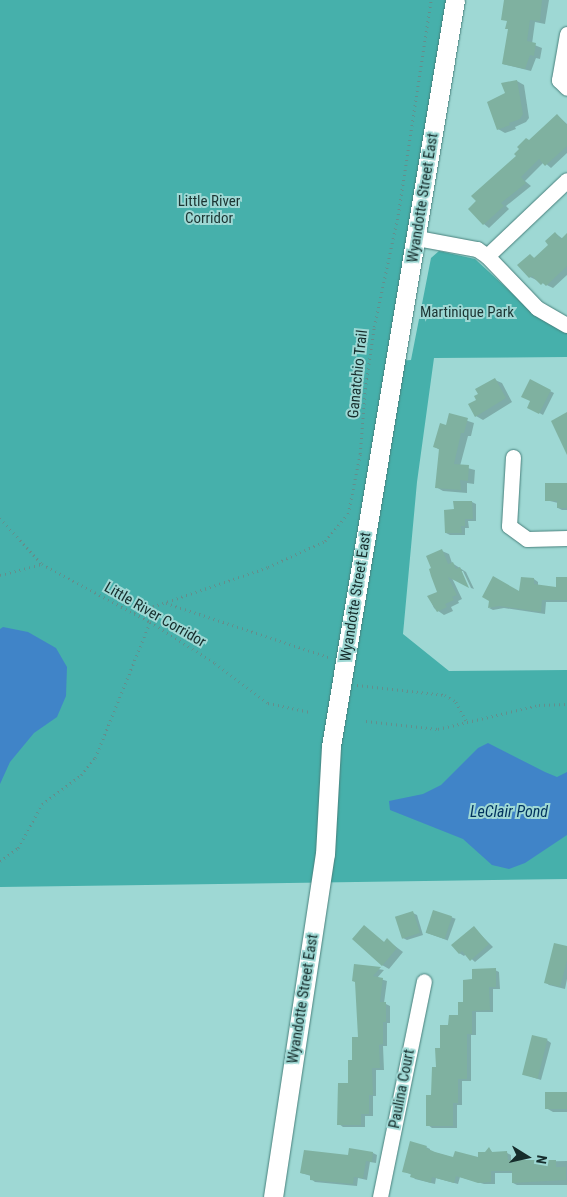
<!DOCTYPE html>
<html>
<head>
<meta charset="utf-8">
<style>
	body { margin:0 }
	#map { position:relative; width:567px; height:1197px; overflow:hidden; background:#9ed8d4; font-family:"Roboto Condensed",sans-serif }
	div>[style] { position:absolute }
	.green>* { inset:0; background:#46b0ab }
	.water>* { inset:0; background:#4084c8 }
	.shadow>* { inset:0; background:#0003; transform-origin:0 0 }
	.building>* { inset:0; background:#7fb1a0; transform-origin:0 0 }
	.path>* { height:2.5px; margin-top:-1.25px; transform-origin:0; background:repeating-linear-gradient(90deg,#638e8c 0 1px,transparent 0 5px) }
	.roads { filter:drop-shadow(0 0 1px #48807c) drop-shadow(0 0 1px #48807c) }
	.minor>* { height:15px; margin:-7.5px; padding:0 7.5px; transform-origin:7.5px; border-radius:7.5px; background:#fff }
	.tertiary>* { height:19px; margin:-9.5px; padding:0 9.5px; transform-origin:9.5px; border-radius:9.5px; background:#fff }
	span { translate:-50% -50%; white-space:nowrap; text-align:center; line-height:1.15; -webkit-text-stroke:4px #9ed8d4; paint-order:stroke }
	.street-label { font-size:15px; color:#162d2c }
	.park-label { font-size:15px; color:#1c3533 }
	.water-label { font-size:16px; color:#00325d; font-style:italic }
	.north { position:absolute; left:502px; top:1132px; width:50px; height:50px; -webkit-text-stroke:4px #9ed8d4; paint-order:stroke; rotate:100deg; font-size:14px; font-weight:700; line-height:20px; text-align:center; color:#162d2c }
	.north::after { content:''; display:block; margin:auto; width:18px; height:22px; background:#162d2c; clip-path:polygon(50% 0,100% 100%,50% 72%,0 100%) }
</style>
</head>
<body>
<div id="map">
	<div class="green">
		<div style="clip-path:polygon(0 0,455px 0,397px 361px,411px 360px,431px 258px,439px 251px,475px 259px,539px 318px,567px 333px,567px 357px,434px 358px,417px 482px,403px 634px,449px 671px,567px 670px,567px 879px,0 887px)"></div>
	</div>
	<div class="water">
		<div style="clip-path:polygon(3px 627px,28px 632px,56px 648px,67px 667px,66px 696px,57px 717px,34px 733px,10px 762px,0 784px,0 629px)"></div>
		<div style="clip-path:polygon(488px 743px,545px 772px,557px 777px,567px 772px,567px 835px,525px 863px,509px 869px,492px 865px,463px 839px,390px 810px,389px 801px,423px 794px,441px 785px,478px 748px)"></div>
	</div>
	<div class="shadow">
		<div style="clip-path:polygon(507px 0,549px 0,545px 24px,535px 22px,532px 44px,542px 48px,540px 59px,536px 58px,531px 71px,503px 64px,510px 30px)"></div>
		<div style="clip-path:polygon(517px 81px,524px 85px,529px 118px,526px 122px,515px 127px,516px 129px,505px 133px,498px 129px,506px 93px,503px 84px)"></div>
		<div style="clip-path:polygon(557px 115px,567px 124px,567px 153px,551px 168px,544px 162px,525px 181px,531px 186px,506px 206px,509px 209px,489px 228px,484px 224px,469px 209px,530px 141px)"></div>
		<div style="clip-path:polygon(555px 233px,563px 239px,567px 235px,567px 275px,553px 288px,530px 277px,530px 255px,535px 259px,550px 245px)"></div>
		<div style="clip-path:polygon(495px 380px,502px 383px,512px 402px,483px 420px,476px 416px,470px 405px,478px 400px)"></div>
		<div style="clip-path:polygon(530px 381px,554px 393px,543px 415px,529px 407px,532px 401px)"></div>
		<div style="clip-path:polygon(450px 415px,474px 423px,471px 436px,468px 436px,460px 466px,475px 470px,474px 484px,467px 483px,467px 493px,443px 491px,436px 487px,440px 450px,435px 447px,447px 426px)"></div>
		<div style="clip-path:polygon(567px 484px,567px 510px,562px 510px,558px 508px,558px 503px,546px 500px)"></div>
		<div style="clip-path:polygon(472px 502px,476px 504px,476px 521px,468px 521px,469px 528px,465px 528px,465px 535px,450px 535px,446px 533px,455px 510px)"></div>
		<div style="clip-path:polygon(442px 551px,449px 554px,452px 563px,466px 572px,474px 589px,471px 588px,463px 571px,460px 571px,452px 578px,462px 599px,458px 601px,459px 603px,451px 607px,453px 611px,444px 615px,434px 608px,429px 597px,439px 592px)"></div>
		<div style="clip-path:polygon(567px 578px,567px 602px,546px 602px,545px 614px,504px 608px,493px 610px,489px 608px,520px 593px,534px 579px,538px 582px,538px 586px,557px 588px)"></div>
		<div style="left:434px;top:911px;width:23px;height:23px;rotate:20deg"></div>
		<div style="clip-path:polygon(413px 913px,417px 915px,423px 935px,407px 940px,403px 938px)"></div>
		<div style="clip-path:polygon(364px 927px,385px 943px,387px 940px,403px 952px,389px 969px,382px 965px)"></div>
		<div style="clip-path:polygon(474px 928px,493px 947px,475px 962px,466px 954px,464px 956px,459px 953px)"></div>
		<div style="clip-path:polygon(567px 948px,567px 979px,565px 989px,549px 985px,545px 982px)"></div>
		<div style="clip-path:polygon(355px 965px,384px 970px,377px 978px,387px 981px,384px 1003px,390px 1006px,390px 1023px,387px 1023px,387px 1046px,383px 1046px,384px 1070px,376px 1070px,376px 1096px,373px 1096px,373px 1116px,365px 1116px,365px 1127px,343px 1127px,339px 1124px,360px 1038px)"></div>
		<div style="clip-path:polygon(495px 970px,499px 972px,500px 989px,493px 989px,493px 1012px,476px 1012px,476px 1035px,471px 1035px,471px 1081px,462px 1081px,462px 1105px,457px 1105px,457px 1128px,432px 1128px,428px 1125px,437px 1069px,450px 1027px,459px 1016px,474px 981px)"></div>
		<div style="clip-path:polygon(547px 1040px,551px 1043px,541px 1080px,523px 1074px)"></div>
		<div style="clip-path:polygon(567px 1094px,567px 1112px,553px 1112px,546px 1108px)"></div>
		<div style="clip-path:polygon(426px 1147px,430px 1149px,430px 1151px,454px 1158px,479px 1159px,489px 1149px,494px 1154px,507px 1153px,511px 1155px,511px 1162px,567px 1161px,567px 1185px,517px 1185px,513px 1183px,513px 1173px,495px 1173px,495px 1184px,484px 1184px,460px 1177px,458px 1184px,436px 1178px,435px 1184px,415px 1179px,412px 1175px,404px 1171px)"></div>
		<div style="clip-path:polygon(373px 1153px,377px 1155px,376px 1163px,370px 1162px,367px 1180px,358px 1178px,357px 1186px,315px 1182px,311px 1179px,311px 1176px,301px 1173px,349px 1156px)"></div>
	</div>
	<div class="building">
		<div style="clip-path:polygon(504px 0,542px 0,540px 21px,530px 20px,527px 41px,536px 43px,534px 56px,530px 55px,525px 69px,502px 64px,508px 29px,505px 29px,507px 21px,501px 20px)"></div>
		<div style="clip-path:polygon(517px 80px,523px 114px,520px 119px,509px 123px,510px 125px,497px 130px,487px 102px,505px 93px,501px 83px)"></div>
		<div style="clip-path:polygon(557px 114px,567px 125px,567px 146px,545px 166px,539px 159px,521px 177px,526px 183px,501px 203px,504px 206px,483px 225px,468px 209px,476px 201px,471px 196px,516px 156px,514px 154px,519px 149px,517px 147px,526px 138px,529px 140px)"></div>
		<div style="clip-path:polygon(555px 232px,561px 239px,567px 233px,567px 266px,546px 286px,543px 283px,541px 285px,532px 276px,529px 278px,517px 265px,530px 254px,534px 258px,548px 245px,545px 241px)"></div>
		<div style="clip-path:polygon(495px 378px,506px 398px,475px 417px,468px 404px,476px 400px,474px 396px,478px 394px,475px 389px)"></div>
		<div style="clip-path:polygon(530px 379px,551px 390px,539px 414px,527px 408px,530px 401px,521px 397px)"></div>
		<div style="clip-path:polygon(567px 412px,567px 455px,551px 421px)"></div>
		<div style="clip-path:polygon(449px 413px,468px 418px,464px 433px,461px 433px,454px 464px,469px 465px,468px 481px,460px 480px,461px 490px,435px 488px,439px 449px,433px 447px,440px 423px,446px 425px)"></div>
		<div style="clip-path:polygon(545px 483px,567px 483px,567px 508px,557px 508px,557px 501px,545px 501px)"></div>
		<div style="clip-path:polygon(453px 501px,472px 501px,473px 519px,465px 519px,465px 526px,461px 526px,462px 533px,445px 533px,444px 510px,454px 509px)"></div>
		<div style="clip-path:polygon(442px 549px,448px 564px,453px 562px,456px 569px,460px 567px,469px 588px,448px 577px,457px 595px,452px 597px,454px 600px,445px 604px,447px 607px,437px 612px,427px 596px,437px 592px,431px 576px,429px 569px,431px 568px,426px 556px)"></div>
		<div style="clip-path:polygon(493px 576px,519px 591px,521px 577px,534px 578px,534px 584px,556px 587px,556px 577px,567px 577px,567px 600px,542px 600px,541px 612px,499px 606px,488px 608px,489px 601px,482px 597px)"></div>
		<div style="left:433px;top:910px;width:20px;height:24px;rotate:18deg"></div>
		<div style="left:413px;top:911px;width:23px;height:19px;rotate:72deg"></div>
		<div style="clip-path:polygon(364px 925px,384px 942px,387px 938px,397px 948px,382px 966px,352px 939px)"></div>
		<div style="clip-path:polygon(474px 926px,489px 944px,470px 961px,462px 951px,459px 954px,451px 945px)"></div>
		<div style="clip-path:polygon(554px 943px,567px 946px,567px 961px,560px 987px,544px 983px)"></div>
		<div style="clip-path:polygon(354px 964px,381px 967px,373px 976px,383px 978px,380px 1002px,386px 1002px,386px 1022px,383px 1022px,383px 1044px,379px 1045px,380px 1068px,372px 1068px,373px 1095px,369px 1095px,369px 1114px,361px 1114px,361px 1125px,337px 1125px,338px 1083px,348px 1083px,348px 1060px,352px 1060px,352px 1037px,358px 1037px,355px 982px,352px 981px)"></div>
		<div style="clip-path:polygon(496px 968px,496px 987px,489px 987px,490px 1010px,472px 1011px,472px 1034px,467px 1034px,467px 1079px,458px 1079px,458px 1103px,453px 1103px,453px 1126px,426px 1126px,426px 1095px,431px 1095px,432px 1067px,436px 1067px,435px 1048px,440px 1048px,440px 1025px,448px 1025px,449px 1015px,458px 1015px,458px 1002px,463px 1002px,463px 980px,472px 979px,472px 969px)"></div>
		<div style="left:532px;top:1035px;width:16px;height:41px;rotate:14deg"></div>
		<div style="left:545px;top:1092px;width:22px;height:17px"></div>
		<div style="clip-path:polygon(410px 1141px,427px 1146px,426px 1148px,435px 1152px,453px 1157px,455px 1151px,478px 1157px,478px 1152px,485px 1152px,489px 1147px,492px 1152px,507px 1151px,508px 1160px,556px 1160px,556px 1167px,566px 1167px,566px 1180px,512px 1183px,512px 1171px,491px 1171px,491px 1182px,478px 1183px,456px 1176px,454px 1183px,432px 1177px,431px 1183px,410px 1177px,411px 1174px,402px 1172px)"></div>
		<div style="clip-path:polygon(349px 1148px,373px 1152px,372px 1162px,366px 1161px,363px 1178px,354px 1177px,353px 1184px,310px 1180px,310px 1175px,300px 1173px,304px 1150px,348px 1155px)"></div>
	</div>
	<div class="path">
		<div style="left:0;top:518px;width:62px;rotate:47.6deg"></div>
		<div style="left:42px;top:564px;width:123px;rotate:28.2deg"></div>
		<div style="left:150px;top:622px;width:77px;rotate:32.2deg"></div>
		<div style="left:215px;top:663px;width:66px;rotate:37deg"></div>
		<div style="left:268px;top:703px;width:43px;rotate:12.1deg"></div>
		<div style="left:0;top:575px;width:43px;rotate:-14.7deg"></div>
		<div style="left:166px;top:603px;width:174px;rotate:18.4deg"></div>
		<div style="left:134px;top:613px;width:142px;rotate:-18.9deg"></div>
		<div style="left:268px;top:567px;width:63px;rotate:-24.5deg"></div>
		<div style="left:325px;top:541px;width:35px;rotate:-50deg"></div>
		<div style="left:348px;top:514px;width:61px;rotate:-78.7deg"></div>
		<div style="left:360px;top:454px;width:65px;rotate:-85.6deg"></div>
		<div style="left:365px;top:389px;width:63px;rotate:-81.7deg"></div>
		<div style="left:374px;top:327px;width:115px;rotate:-77.9deg"></div>
		<div style="left:398px;top:215px;width:218px;rotate:-81.3deg"></div>
		<div style="left:357px;top:685px;width:89px;rotate:6.5deg"></div>
		<div style="left:445px;top:695px;width:13px;rotate:32deg"></div>
		<div style="left:456px;top:702px;width:23px;rotate:61deg"></div>
		<div style="left:366px;top:721px;width:72px;rotate:6.3deg"></div>
		<div style="left:438px;top:729px;width:104px;rotate:-13.4deg"></div>
		<div style="left:539px;top:705px;width:28px;rotate:-2deg"></div>
		<div style="left:0;top:861px;width:22px;rotate:-36deg"></div>
		<div style="left:18px;top:848px;width:50px;rotate:-61.4deg"></div>
		<div style="left:42px;top:804px;width:49px;rotate:-36.6deg"></div>
		<div style="left:81px;top:775px;width:22px;rotate:-51deg"></div>
		<div style="left:95px;top:758px;width:147px;rotate:-68deg"></div>
	</div>
	<div class="roads">
		<div class="minor">
			<div style="left:567px;top:34px;width:47px;rotate:99.9deg"></div>
			<div style="left:559px;top:80px;width:11px;rotate:45deg"></div>
			<div style="left:417px;top:238px;width:61px;rotate:10.4deg"></div>
			<div style="left:477px;top:249px;width:12px;rotate:35deg"></div>
			<div style="left:487px;top:256px;width:72px;rotate:46.1deg"></div>
			<div style="left:537px;top:308px;width:34px;rotate:30deg"></div>
			<div style="left:487px;top:256px;width:110px;rotate:-43.5deg"></div>
			<div style="left:513px;top:457px;width:69px;rotate:93.3deg"></div>
			<div style="left:509px;top:526px;width:22px;rotate:36deg"></div>
			<div style="left:527px;top:539px;width:40px;rotate:-1.4deg"></div>
			<div style="left:380px;top:1197px;width:220px;rotate:-78.5deg"></div>
		</div>
		<div class="tertiary">
			<div style="left:273px;top:1197px;width:347px;rotate:-81.4deg"></div>
			<div style="left:325px;top:854px;width:108px;rotate:-86.8deg"></div>
			<div style="left:331px;top:746px;width:756px;rotate:-80.56deg"></div>
		</div>
	</div>
	<div class="street-label">
		<span style="left:423px;top:198px;rotate:-81deg">Wyandotte Street East</span>
		<span style="left:358px;top:374px;rotate:-84deg">Ganatchio Trail</span>
		<span style="left:356px;top:597px;rotate:-81deg">Wyandotte Street East</span>
		<span style="left:155px;top:615px;rotate:30deg">Little River Corridor</span>
		<span style="left:303px;top:999px;rotate:-81deg">Wyandotte Street East</span>
		<span style="left:402px;top:1089px;rotate:-79deg">Paulina Court</span>
	</div>
	<div class="park-label">
		<span style="left:209px;top:210px">Little River<br>Corridor</span>
		<span style="left:467px;top:313px">Martinique Park</span>
	</div>
	<div class="water-label">
		<span style="left:509px;top:812px">LeClair Pond</span>
	</div>
	<div class="north">N</div>
</div>
</body>
</html>
